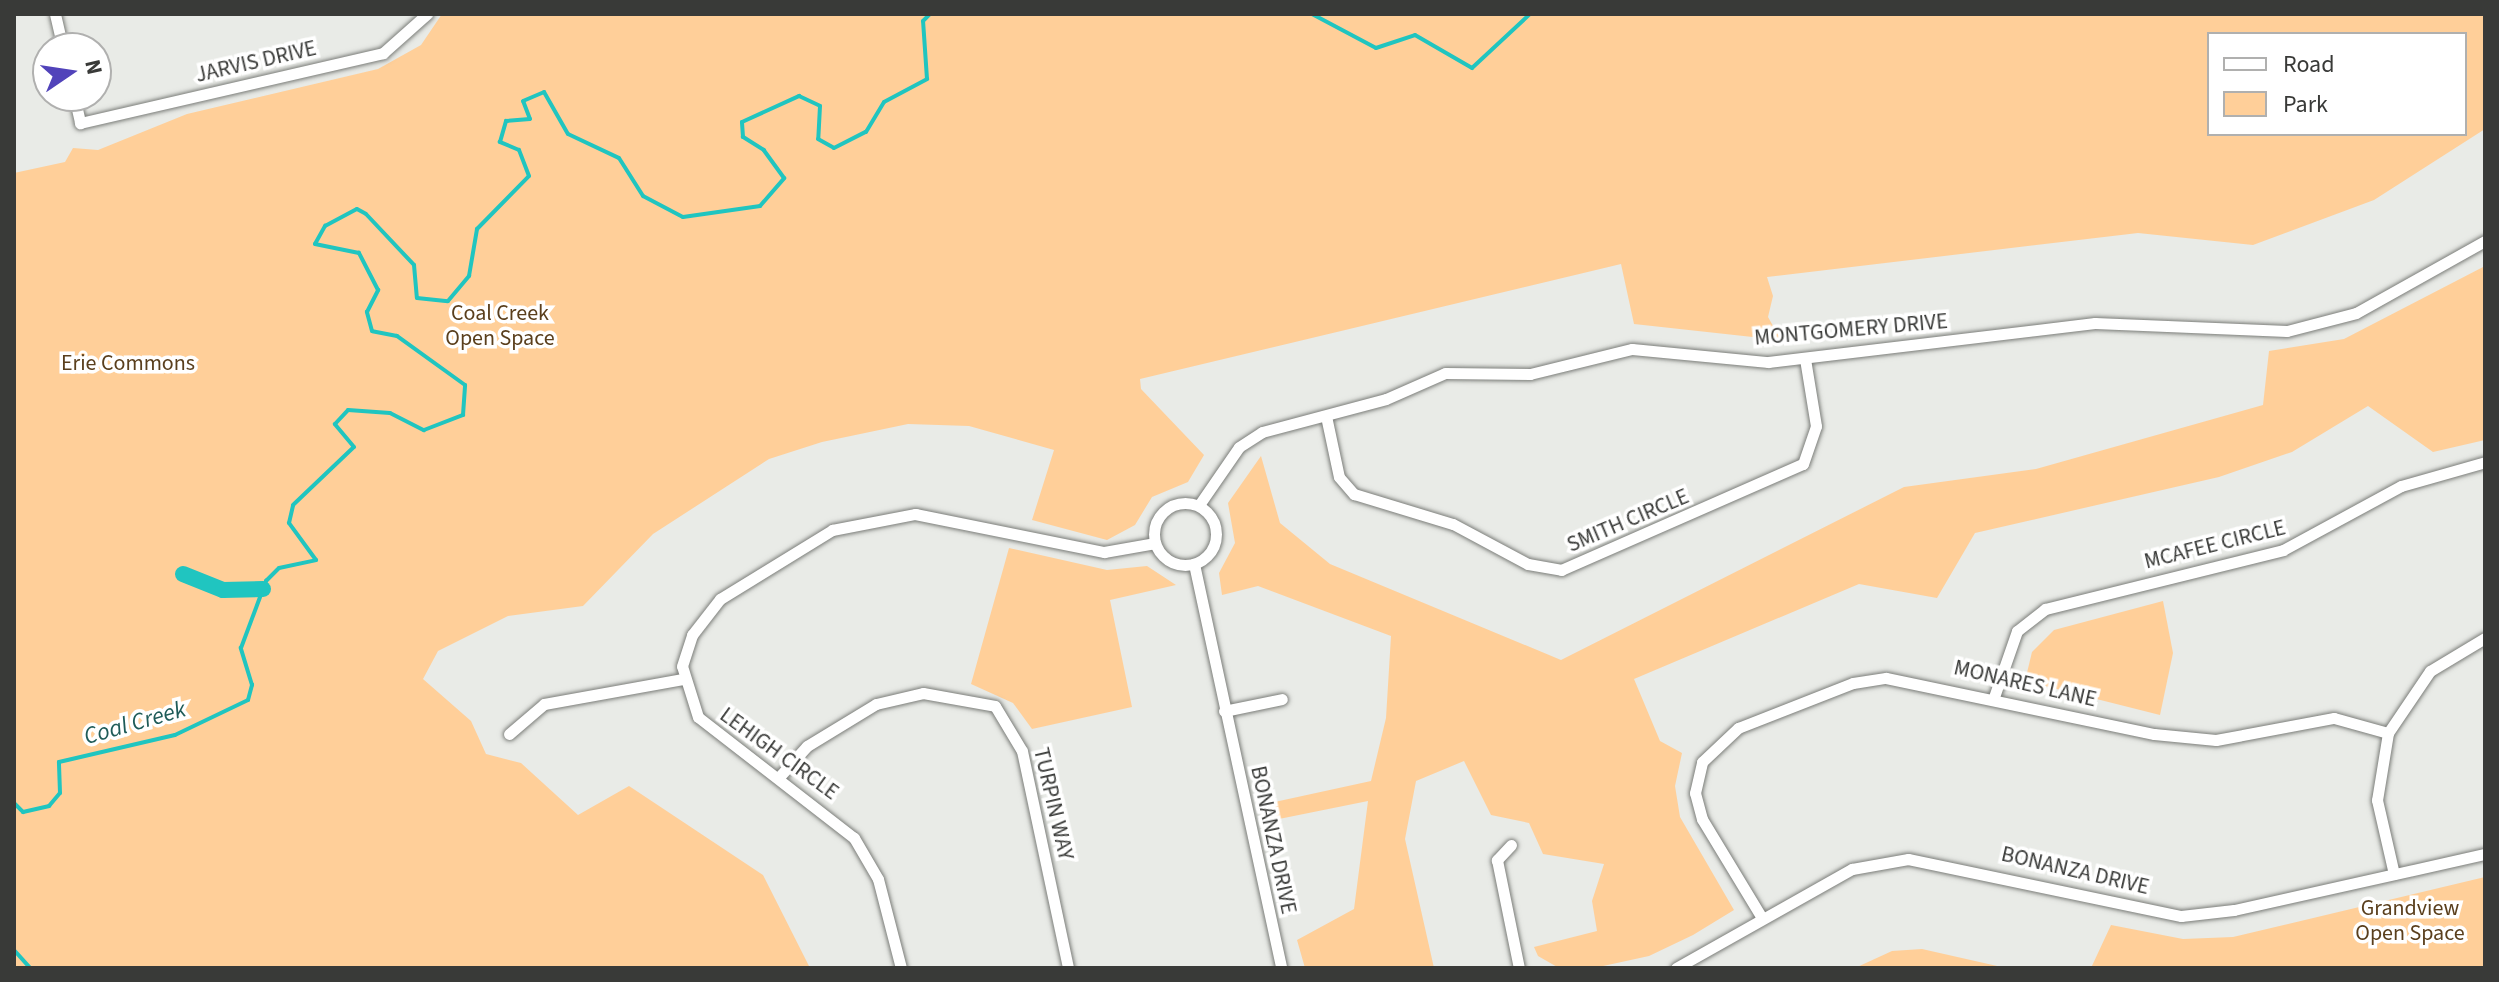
<!DOCTYPE html>
<html>
<head>
<meta charset="utf-8">
<style>
	body { margin:0 }
	#map { position:relative; width:2499px; height:982px; overflow:hidden; background:#e9ebe7; font-family:"Source Sans 3",sans-serif }
	div>[style] { position:absolute }
	.green>* { inset:0; background:#ffcf99 }
	.stream>* { height:4px; margin:-2px; padding:0 2px; transform-origin:2px; border-radius:2px; background:#20c5c0 }
	.canal>* { height:16px; margin:-8px; padding:0 8px; transform-origin:8px; border-radius:8px; background:#20c5c0 }
	.roads { filter:drop-shadow(0 0 2px #7b7d79) drop-shadow(0 0 2px #7b7d79) }
	.minor>* { height:11px; margin:-5.5px; padding:0 5.5px; transform-origin:5.5px; border-radius:5.5px; background:#fff }
	.minor>.ring { margin:-5.5px; padding:0; box-sizing:content-box; background:none; border:11px solid #fff; border-radius:50% }
	span { translate:-50% -50%; white-space:nowrap; text-align:center; line-height:1.15; -webkit-text-stroke:7px #fff; paint-order:stroke }
	.street-label { font-size:22px; color:#393a38 }
	.park-label { font-size:22px; color:#5a3f1d }
	.water-label { font-size:24px; color:#1e5b58; font-style:italic }
	.frame { position:absolute; inset:0; border:16px solid #393a38; pointer-events:none }
	.legend { position:absolute; left:2207px; top:32px; width:260px; height:104px; box-sizing:border-box; background:#fff; border:2px solid #b0b0af; margin:0; padding:10px 14px; list-style:none; font-size:24px; color:#393a38 }
	.legend li { display:flex; align-items:center; gap:16px; height:40px }
	.legend b { width:40px; border:2px solid #b0b0af }
	.north { position:absolute; left:32px; top:32px; width:80px; height:80px; box-sizing:border-box; background:#fff; border:2px solid #b0b0af; border-radius:50%; rotate:77deg; font-size:22px; font-weight:700; line-height:32px; text-align:center; color:#393a38 }
	.north::after { content:''; display:block; margin:auto; width:28px; height:36px; background:#5143ba; clip-path:polygon(50% 0,100% 100%,50% 72%,0 100%) }
</style>
</head>
<body>
<div id="map">
	<div class="green">
		<div style="clip-path:polygon(evenodd,442px 14px,2485px 14px,2485px 129px,2374px 200px,2253px 245px,2138px 233px,1767px 277px,1773px 296px,1768px 317px,1781px 340px,1634px 324px,1621px 264px,1140px 379px,1141px 389px,1204px 455px,1188px 482px,1152px 497px,1135px 525px,1107px 540px,1032px 520px,1054px 450px,969px 426px,908px 424px,822px 442px,769px 459px,653px 534px,583px 606px,508px 616px,438px 651px,423px 679px,471px 721px,486px 754px,521px 763px,578px 815px,629px 786px,763px 875px,810px 968px,14px 968px,14px 173px,65px 162px,73px 148px,98px 150px,187px 114px,378px 69px,421px 45px,442px 14px,2209px 34px,2465px 34px,2465px 134px,2209px 134px,2209px 34px)"></div>
		<div style="clip-path:polygon(2485px 266px,2485px 440px,2433px 452px,2368px 406px,2292px 452px,2219px 477px,1975px 533px,1937px 598px,1859px 584px,1634px 679px,1660px 741px,1682px 753px,1675px 786px,1680px 817px,1734px 910px,1693px 935px,1649px 956px,1594px 968px,1559px 968px,1538px 956px,1534px 947px,1597px 931px,1592px 901px,1604px 864px,1543px 854px,1529px 823px,1491px 815px,1464px 761px,1416px 781px,1405px 839px,1434px 968px,1305px 968px,1297px 940px,1354px 909px,1368px 801px,1274px 820px,1270px 803px,1371px 781px,1386px 718px,1391px 636px,1258px 586px,1222px 595px,1219px 573px,1235px 543px,1228px 503px,1261px 456px,1280px 523px,1330px 564px,1561px 660px,1904px 487px,2036px 469px,2263px 405px,2269px 351px,2344px 339px)"></div>
		<div style="clip-path:polygon(1009px 548px,1107px 570px,1147px 566px,1176px 585px,1110px 600px,1132px 707px,1032px 729px,1013px 703px,971px 684px)"></div>
		<div style="clip-path:polygon(2163px 601px,2173px 653px,2160px 715px,2025px 681px,2032px 652px,2054px 630px)"></div>
		<div style="clip-path:polygon(2485px 877px,2485px 968px,2091px 968px,2111px 925px,2183px 939px,2233px 937px)"></div>
		<div style="clip-path:polygon(1922px 949px,2006px 968px,1855px 968px,1892px 951px)"></div>
	</div>
	<div class="stream">
		<div style="left:1207px;top:14px;width:16px"></div>
		<div style="left:1312px;top:14px;width:72px;rotate:28deg"></div>
		<div style="left:1376px;top:48px;width:41px;rotate:-18.4deg"></div>
		<div style="left:1415px;top:35px;width:66px;rotate:30.1deg"></div>
		<div style="left:1472px;top:68px;width:79px;rotate:-43deg"></div>
		<div style="left:14px;top:803px;width:13px;rotate:45deg"></div>
		<div style="left:23px;top:812px;width:27px;rotate:-13deg"></div>
		<div style="left:49px;top:806px;width:17px;rotate:-50deg"></div>
		<div style="left:60px;top:793px;width:31px;rotate:-92deg"></div>
		<div style="left:59px;top:762px;width:119px;rotate:-13.1deg"></div>
		<div style="left:175px;top:735px;width:81px;rotate:-25.6deg"></div>
		<div style="left:248px;top:700px;width:16px;rotate:-75deg"></div>
		<div style="left:252px;top:685px;width:39px;rotate:-107deg"></div>
		<div style="left:241px;top:648px;width:72px;rotate:-69.5deg"></div>
		<div style="left:266px;top:581px;width:18px;rotate:-45deg"></div>
		<div style="left:279px;top:568px;width:38px;rotate:-12deg"></div>
		<div style="left:316px;top:560px;width:46px;rotate:-126.1deg"></div>
		<div style="left:289px;top:523px;width:18px;rotate:-77deg"></div>
		<div style="left:293px;top:505px;width:84px;rotate:-43.6deg"></div>
		<div style="left:354px;top:447px;width:30px;rotate:-130deg"></div>
		<div style="left:335px;top:424px;width:19px;rotate:-47deg"></div>
		<div style="left:348px;top:410px;width:42px;rotate:4.1deg"></div>
		<div style="left:390px;top:413px;width:38px;rotate:27deg"></div>
		<div style="left:424px;top:430px;width:42px;rotate:-21deg"></div>
		<div style="left:463px;top:415px;width:30px;rotate:-86deg"></div>
		<div style="left:465px;top:385px;width:84px;rotate:-144.2deg"></div>
		<div style="left:397px;top:336px;width:25px;rotate:-169deg"></div>
		<div style="left:372px;top:331px;width:20px;rotate:-105deg"></div>
		<div style="left:367px;top:312px;width:25px;rotate:-63deg"></div>
		<div style="left:378px;top:290px;width:42px;rotate:-117.2deg"></div>
		<div style="left:359px;top:253px;width:45px;rotate:-168.4deg"></div>
		<div style="left:315px;top:244px;width:21px;rotate:-61deg"></div>
		<div style="left:325px;top:226px;width:36px;rotate:-28deg"></div>
		<div style="left:357px;top:209px;width:10px;rotate:29deg"></div>
		<div style="left:366px;top:214px;width:70px;rotate:46.7deg"></div>
		<div style="left:414px;top:265px;width:33px;rotate:85deg"></div>
		<div style="left:417px;top:298px;width:31px;rotate:6deg"></div>
		<div style="left:448px;top:301px;width:33px;rotate:-50deg"></div>
		<div style="left:469px;top:276px;width:48px;rotate:-80.3deg"></div>
		<div style="left:477px;top:229px;width:74px;rotate:-45.5deg"></div>
		<div style="left:529px;top:176px;width:28px;rotate:-111deg"></div>
		<div style="left:519px;top:150px;width:21px;rotate:-157deg"></div>
		<div style="left:500px;top:142px;width:22px;rotate:-74deg"></div>
		<div style="left:506px;top:121px;width:24px;rotate:-5deg"></div>
		<div style="left:530px;top:119px;width:19px;rotate:-111deg"></div>
		<div style="left:523px;top:101px;width:23px;rotate:-23deg"></div>
		<div style="left:544px;top:92px;width:48px;rotate:60.3deg"></div>
		<div style="left:568px;top:134px;width:56px;rotate:25.2deg"></div>
		<div style="left:619px;top:158px;width:45px;rotate:57.7deg"></div>
		<div style="left:643px;top:196px;width:45px;rotate:27.7deg"></div>
		<div style="left:683px;top:217px;width:78px;rotate:-8.1deg"></div>
		<div style="left:760px;top:206px;width:37px;rotate:-49deg"></div>
		<div style="left:784px;top:178px;width:34px;rotate:-126deg"></div>
		<div style="left:764px;top:150px;width:25px;rotate:-148deg"></div>
		<div style="left:743px;top:137px;width:15px;rotate:-94deg"></div>
		<div style="left:742px;top:122px;width:63px;rotate:-24.5deg"></div>
		<div style="left:799px;top:96px;width:23px;rotate:25deg"></div>
		<div style="left:820px;top:106px;width:33px;rotate:93deg"></div>
		<div style="left:818px;top:139px;width:18px;rotate:29deg"></div>
		<div style="left:834px;top:148px;width:36px;rotate:-27deg"></div>
		<div style="left:866px;top:132px;width:35px;rotate:-59deg"></div>
		<div style="left:884px;top:102px;width:49px;rotate:-28.1deg"></div>
		<div style="left:927px;top:79px;width:58px;rotate:-93.9deg"></div>
		<div style="left:923px;top:21px;width:10px;rotate:-45deg"></div>
		<div style="left:14px;top:950px;width:24px;rotate:48deg"></div>
	</div>
	<div class="canal">
		<div style="left:183px;top:574px;width:43px;rotate:21.8deg"></div>
		<div style="left:223px;top:590px;width:40px;rotate:-1.4deg"></div>
	</div>
	<div class="roads">
		<div class="minor">
			<div style="left:55px;top:14px;width:35px;rotate:77deg"></div>
			<div style="left:74px;top:96px;width:28px;rotate:77deg"></div>
			<div style="left:80px;top:123px;width:311px;rotate:-13deg"></div>
			<div style="left:383px;top:53px;width:59px;rotate:-41.6deg"></div>
			<div style="left:1326px;top:416px;width:62px;rotate:78deg"></div>
			<div style="left:1339px;top:477px;width:23px;rotate:49deg"></div>
			<div style="left:1354px;top:494px;width:103px;rotate:16.9deg"></div>
			<div style="left:1453px;top:524px;width:85px;rotate:28.1deg"></div>
			<div style="left:1528px;top:564px;width:34px;rotate:10deg"></div>
			<div style="left:1561px;top:570px;width:264px;rotate:-23.7deg"></div>
			<div style="left:1803px;top:464px;width:40px;rotate:-71.1deg"></div>
			<div style="left:1816px;top:426px;width:68px;rotate:-99.3deg"></div>
			<div class="ring" style="left:1154px;top:503px;width:51px;height:51px"></div>
			<div style="left:1199px;top:505px;width:70px;rotate:-55.4deg"></div>
			<div style="left:1239px;top:447px;width:27px;rotate:-33deg"></div>
			<div style="left:1262px;top:432px;width:128px;rotate:-14.9deg"></div>
			<div style="left:1386px;top:399px;width:64px;rotate:-23.8deg"></div>
			<div style="left:1445px;top:373px;width:85px;rotate:0.7deg"></div>
			<div style="left:1530px;top:374px;width:105px;rotate:-13.8deg"></div>
			<div style="left:1632px;top:349px;width:137px;rotate:5.5deg"></div>
			<div style="left:1768px;top:362px;width:329px;rotate:-6.8deg"></div>
			<div style="left:2095px;top:323px;width:192px;rotate:2.4deg"></div>
			<div style="left:2287px;top:331px;width:71px;rotate:-14.6deg"></div>
			<div style="left:2356px;top:313px;width:148px;rotate:-29.2deg"></div>
			<div style="left:1194px;top:564px;width:413px;rotate:77.8deg"></div>
			<div style="left:1994px;top:697px;width:70px;rotate:-70.8deg"></div>
			<div style="left:2017px;top:631px;width:36px;rotate:-38deg"></div>
			<div style="left:2045px;top:609px;width:245px;rotate:-13.9deg"></div>
			<div style="left:2283px;top:550px;width:134px;rotate:-28.5deg"></div>
			<div style="left:2401px;top:486px;width:87px;rotate:-15.9deg"></div>
			<div style="left:1224px;top:711px;width:59px;rotate:-11.7deg"></div>
			<div style="left:2388px;top:733px;width:75px;rotate:-55.9deg"></div>
			<div style="left:2430px;top:671px;width:64px;rotate:-31deg"></div>
			<div style="left:509px;top:734px;width:46px;rotate:-40.6deg"></div>
			<div style="left:544px;top:704px;width:141px;rotate:-10.2deg"></div>
			<div style="left:780px;top:776px;width:40px;rotate:-48deg"></div>
			<div style="left:807px;top:746px;width:81px;rotate:-31.3deg"></div>
			<div style="left:876px;top:704px;width:48px;rotate:-13.2deg"></div>
			<div style="left:923px;top:693px;width:73px;rotate:10.2deg"></div>
			<div style="left:995px;top:706px;width:52px;rotate:59deg"></div>
			<div style="left:1022px;top:751px;width:222px;rotate:78deg"></div>
			<div style="left:1511px;top:845px;width:21px;rotate:133deg"></div>
			<div style="left:1497px;top:860px;width:110px;rotate:78.5deg"></div>
			<div style="left:1762px;top:918px;width:116px;rotate:-121.2deg"></div>
			<div style="left:1702px;top:819px;width:27px;rotate:-105deg"></div>
			<div style="left:1695px;top:793px;width:32px;rotate:-77deg"></div>
			<div style="left:1702px;top:762px;width:50px;rotate:-43.4deg"></div>
			<div style="left:1738px;top:728px;width:123px;rotate:-21.4deg"></div>
			<div style="left:1853px;top:683px;width:33px;rotate:-9deg"></div>
			<div style="left:1886px;top:678px;width:274px;rotate:11.8deg"></div>
			<div style="left:2154px;top:734px;width:62px;rotate:5.5deg"></div>
			<div style="left:2216px;top:740px;width:120px;rotate:-10.6deg"></div>
			<div style="left:2334px;top:718px;width:56px;rotate:15.5deg"></div>
			<div style="left:2388px;top:733px;width:68px;rotate:99.3deg"></div>
			<div style="left:2377px;top:800px;width:76px;rotate:77.1deg"></div>
			<div style="left:901px;top:968px;width:92px;rotate:-104.5deg"></div>
			<div style="left:878px;top:879px;width:48px;rotate:-120.3deg"></div>
			<div style="left:854px;top:838px;width:197px;rotate:-142.2deg"></div>
			<div style="left:698px;top:717px;width:53px;rotate:-107.4deg"></div>
			<div style="left:682px;top:666px;width:33px;rotate:-72deg"></div>
			<div style="left:692px;top:635px;width:46px;rotate:-52.1deg"></div>
			<div style="left:720px;top:599px;width:132px;rotate:-31.6deg"></div>
			<div style="left:832px;top:530px;width:85px;rotate:-10.9deg"></div>
			<div style="left:915px;top:514px;width:193px;rotate:11.4deg"></div>
			<div style="left:1104px;top:552px;width:52px;rotate:-10deg"></div>
			<div style="left:1676px;top:968px;width:202px;rotate:-29.4deg"></div>
			<div style="left:1852px;top:869px;width:57px;rotate:-10.1deg"></div>
			<div style="left:1908px;top:859px;width:279px;rotate:11.8deg"></div>
			<div style="left:2181px;top:916px;width:53px;rotate:-6.5deg"></div>
			<div style="left:2234px;top:910px;width:257px;rotate:-12.6deg"></div>
		</div>
	</div>
	<div class="street-label">
		<span style="left:256px;top:62px;rotate:-13deg">JARVIS DRIVE</span>
		<span style="left:1851px;top:330px;rotate:-5deg">MONTGOMERY DRIVE</span>
		<span style="left:1628px;top:521px;rotate:-23deg">SMITH CIRCLE</span>
		<span style="left:2215px;top:545px;rotate:-14deg">MCAFEE CIRCLE</span>
		<span style="left:2025px;top:684px;rotate:13deg">MONARES LANE</span>
		<span style="left:779px;top:754px;rotate:36deg">LEHIGH CIRCLE</span>
		<span style="left:1053px;top:804px;rotate:77deg">TURPIN WAY</span>
		<span style="left:1273px;top:840px;rotate:78deg">BONANZA DRIVE</span>
		<span style="left:2075px;top:871px;rotate:13deg">BONANZA DRIVE</span>
	</div>
	<div class="park-label">
		<span style="left:500px;top:326px">Coal Creek<br>Open Space</span>
		<span style="left:128px;top:364px">Erie Commons</span>
		<span style="left:2410px;top:921px">Grandview<br>Open Space</span>
	</div>
	<div class="water-label">
		<span style="left:135px;top:723px;rotate:-16deg">Coal Creek</span>
	</div>
	<div class="frame"></div>
	<ul class="legend">
	<li><b style="height:10px;background:#fff"></b>Road</li>
	<li><b style="height:22px;background:#ffcf99"></b>Park</li>
	</ul>
	<div class="north">N</div>
</div>
</body>
</html>
